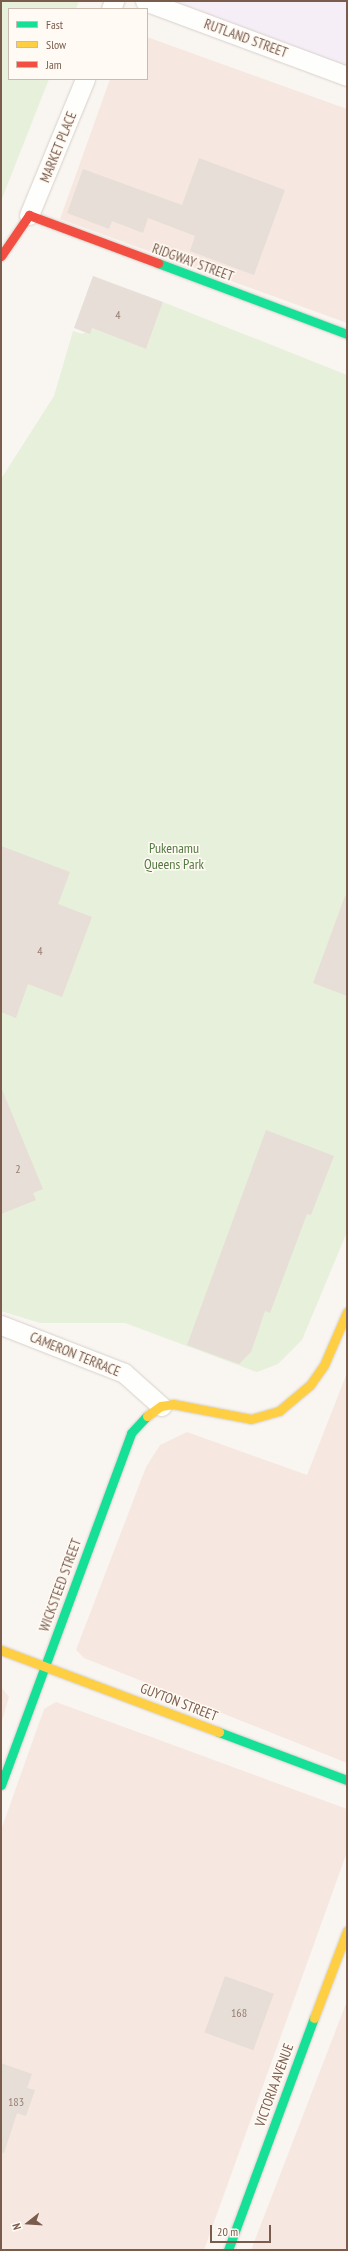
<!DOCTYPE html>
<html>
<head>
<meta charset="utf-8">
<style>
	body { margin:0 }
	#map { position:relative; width:348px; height:2251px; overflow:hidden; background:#f9f5f0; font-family:"PT Sans Narrow",sans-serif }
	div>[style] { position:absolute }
	.commercial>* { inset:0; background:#f6e8e1 }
	.education>* { inset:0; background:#f6eef6 }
	.green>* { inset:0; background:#e7f0db }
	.building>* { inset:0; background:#e6ded7; transform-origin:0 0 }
	.roads { filter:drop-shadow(0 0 1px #d7d1cb) drop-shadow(0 0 1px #d7d1cb) }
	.street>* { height:19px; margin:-9.5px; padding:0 9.5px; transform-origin:9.5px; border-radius:9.5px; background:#fefefd }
	.fast>* { height:9px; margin:-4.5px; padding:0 4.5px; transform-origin:4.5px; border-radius:4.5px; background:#16e098 }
	.slow>* { height:9px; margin:-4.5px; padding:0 4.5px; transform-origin:4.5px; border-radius:4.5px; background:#ffcf43 }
	.jam>* { height:9px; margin:-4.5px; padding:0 4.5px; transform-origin:4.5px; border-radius:4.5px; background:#f24e42 }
	span { translate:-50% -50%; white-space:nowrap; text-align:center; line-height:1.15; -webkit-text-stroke:3px #fffaf3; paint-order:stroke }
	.number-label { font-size:12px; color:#977e72 }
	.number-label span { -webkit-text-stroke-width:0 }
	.street-label { font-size:14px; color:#7a5c4d }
	.park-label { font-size:14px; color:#537a41 }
	.frame { position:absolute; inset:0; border:2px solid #7a5c4d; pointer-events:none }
	.legend { position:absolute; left:8px; top:8px; width:140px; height:72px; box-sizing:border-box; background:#fffaf3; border:1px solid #cabbb1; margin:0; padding:5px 7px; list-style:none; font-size:12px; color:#7a5c4d }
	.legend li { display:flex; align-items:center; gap:8px; height:20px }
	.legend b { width:20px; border:1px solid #cabbb1 }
	.north { position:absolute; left:8px; top:2203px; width:40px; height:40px; -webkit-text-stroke:3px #fffaf3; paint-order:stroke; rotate:253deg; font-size:11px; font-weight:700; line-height:16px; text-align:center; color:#7a5c4d }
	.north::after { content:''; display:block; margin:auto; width:14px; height:18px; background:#7a5c4d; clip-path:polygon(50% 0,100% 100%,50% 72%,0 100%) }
	.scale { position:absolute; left:210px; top:2225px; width:61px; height:18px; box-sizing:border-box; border:2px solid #7a5c4d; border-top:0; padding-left:5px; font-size:12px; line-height:14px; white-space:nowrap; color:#7a5c4d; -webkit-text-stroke:3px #fffaf3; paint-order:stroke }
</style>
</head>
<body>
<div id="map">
	<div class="commercial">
		<div style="clip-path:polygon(147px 37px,347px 109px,347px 323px,60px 219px,110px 79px,147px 79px)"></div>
		<div style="clip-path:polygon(347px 1373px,347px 1763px,84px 1658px,76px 1650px,146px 1467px,160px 1445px,187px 1432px,307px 1475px)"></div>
		<div style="clip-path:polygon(1px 1687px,9px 1697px,1px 1724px)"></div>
		<div style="clip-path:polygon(56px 1702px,347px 1809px,347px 1852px,204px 2250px,1px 2250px,1px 1830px,44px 1709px)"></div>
		<div style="clip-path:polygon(347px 2001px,347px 2250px,251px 2250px)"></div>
	</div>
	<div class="education">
		<div style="clip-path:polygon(163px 1px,347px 1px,347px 69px)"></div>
	</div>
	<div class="green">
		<div style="clip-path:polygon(1px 1px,79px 1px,76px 9px,9px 9px,9px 79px,49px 79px,1px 201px)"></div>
		<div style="clip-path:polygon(163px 302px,347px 375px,347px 1232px,302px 1340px,278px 1364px,257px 1372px,125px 1323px,40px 1323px,1px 1311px,1px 479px,54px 396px,73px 331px,82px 334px,92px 328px,146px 349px)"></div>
	</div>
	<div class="building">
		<div style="clip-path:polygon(199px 158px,285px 190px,254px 275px,190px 251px,195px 236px,148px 218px,143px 233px,112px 221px,109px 229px,67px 213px,83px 169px,182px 205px)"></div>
		<div style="clip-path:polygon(93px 276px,163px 302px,146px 349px,92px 328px,90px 334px,74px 328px)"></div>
		<div style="clip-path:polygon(1px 846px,70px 872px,58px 904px,92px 917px,62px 997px,28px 984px,16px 1018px,1px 1012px)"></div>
		<div style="clip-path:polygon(345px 896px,347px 896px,347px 996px,313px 983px)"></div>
		<div style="clip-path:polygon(1px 1087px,43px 1189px,33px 1193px,36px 1200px,1px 1214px)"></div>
		<div style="clip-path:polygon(266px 1130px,334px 1156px,311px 1215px,307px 1214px,270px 1313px,265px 1311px,251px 1352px,239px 1364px,187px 1345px)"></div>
		<div style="left:225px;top:1976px;width:52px;height:60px;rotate:20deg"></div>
		<div style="clip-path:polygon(1px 2063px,32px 2074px,27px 2088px,35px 2090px,26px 2116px,17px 2113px,4px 2153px,1px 2152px)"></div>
	</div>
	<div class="roads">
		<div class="street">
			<div style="left:145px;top:1px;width:215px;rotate:20.4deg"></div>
			<div style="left:111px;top:9px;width:9px;rotate:-69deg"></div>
			<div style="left:29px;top:215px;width:147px;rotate:-67.6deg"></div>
			<div style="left:1px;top:1325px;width:132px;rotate:21.3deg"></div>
			<div style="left:124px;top:1373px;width:50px;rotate:41.7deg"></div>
		</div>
		<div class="fast">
			<div style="left:158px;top:263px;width:202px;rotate:20.6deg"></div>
			<div style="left:219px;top:1732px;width:137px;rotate:20.6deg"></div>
			<div style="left:1px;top:1785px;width:375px;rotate:-69.7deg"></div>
			<div style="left:131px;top:1433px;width:23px;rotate:-47deg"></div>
			<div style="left:228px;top:2250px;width:247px;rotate:-69.7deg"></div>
		</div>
		<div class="slow">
			<div style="left:147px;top:1416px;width:17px;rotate:-36deg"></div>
			<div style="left:161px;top:1406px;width:12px;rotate:-9deg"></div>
			<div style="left:173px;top:1404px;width:79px;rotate:10.9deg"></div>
			<div style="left:251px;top:1419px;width:29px;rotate:-16deg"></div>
			<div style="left:279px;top:1411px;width:40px;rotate:-40deg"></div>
			<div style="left:310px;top:1385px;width:24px;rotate:-55deg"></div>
			<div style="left:324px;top:1365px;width:58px;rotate:-66.5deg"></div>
			<div style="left:1px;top:1650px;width:233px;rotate:20.6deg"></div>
			<div style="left:314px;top:2018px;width:93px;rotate:-69.2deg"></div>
		</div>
		<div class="jam">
			<div style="left:1px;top:256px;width:50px;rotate:-55.7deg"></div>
			<div style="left:29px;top:215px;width:138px;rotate:20.4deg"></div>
		</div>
	</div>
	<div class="number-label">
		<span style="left:118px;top:315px">4</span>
		<span style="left:40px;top:951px">4</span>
		<span style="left:18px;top:1169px">2</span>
		<span style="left:239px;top:2013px">168</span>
		<span style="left:16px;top:2102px">183</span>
	</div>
	<div class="street-label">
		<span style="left:246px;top:38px;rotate:20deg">RUTLAND STREET</span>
		<span style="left:58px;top:147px;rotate:-68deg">MARKET PLACE</span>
		<span style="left:193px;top:262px;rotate:20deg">RIDGWAY STREET</span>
		<span style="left:75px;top:1354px;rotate:22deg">CAMERON TERRACE</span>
		<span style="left:60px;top:1585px;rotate:-70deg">WICKSTEED STREET</span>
		<span style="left:179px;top:1702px;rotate:21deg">GUYTON STREET</span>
		<span style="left:274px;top:2085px;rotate:-70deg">VICTORIA AVENUE</span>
	</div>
	<div class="park-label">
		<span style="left:174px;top:856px">Pukenamu<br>Queens Park</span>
	</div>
	<div class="frame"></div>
	<ul class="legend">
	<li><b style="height:5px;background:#16e098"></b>Fast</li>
	<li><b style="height:5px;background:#ffcf43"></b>Slow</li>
	<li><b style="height:5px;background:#f24e42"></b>Jam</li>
	</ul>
	<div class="north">N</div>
	<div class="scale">20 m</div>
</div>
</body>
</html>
